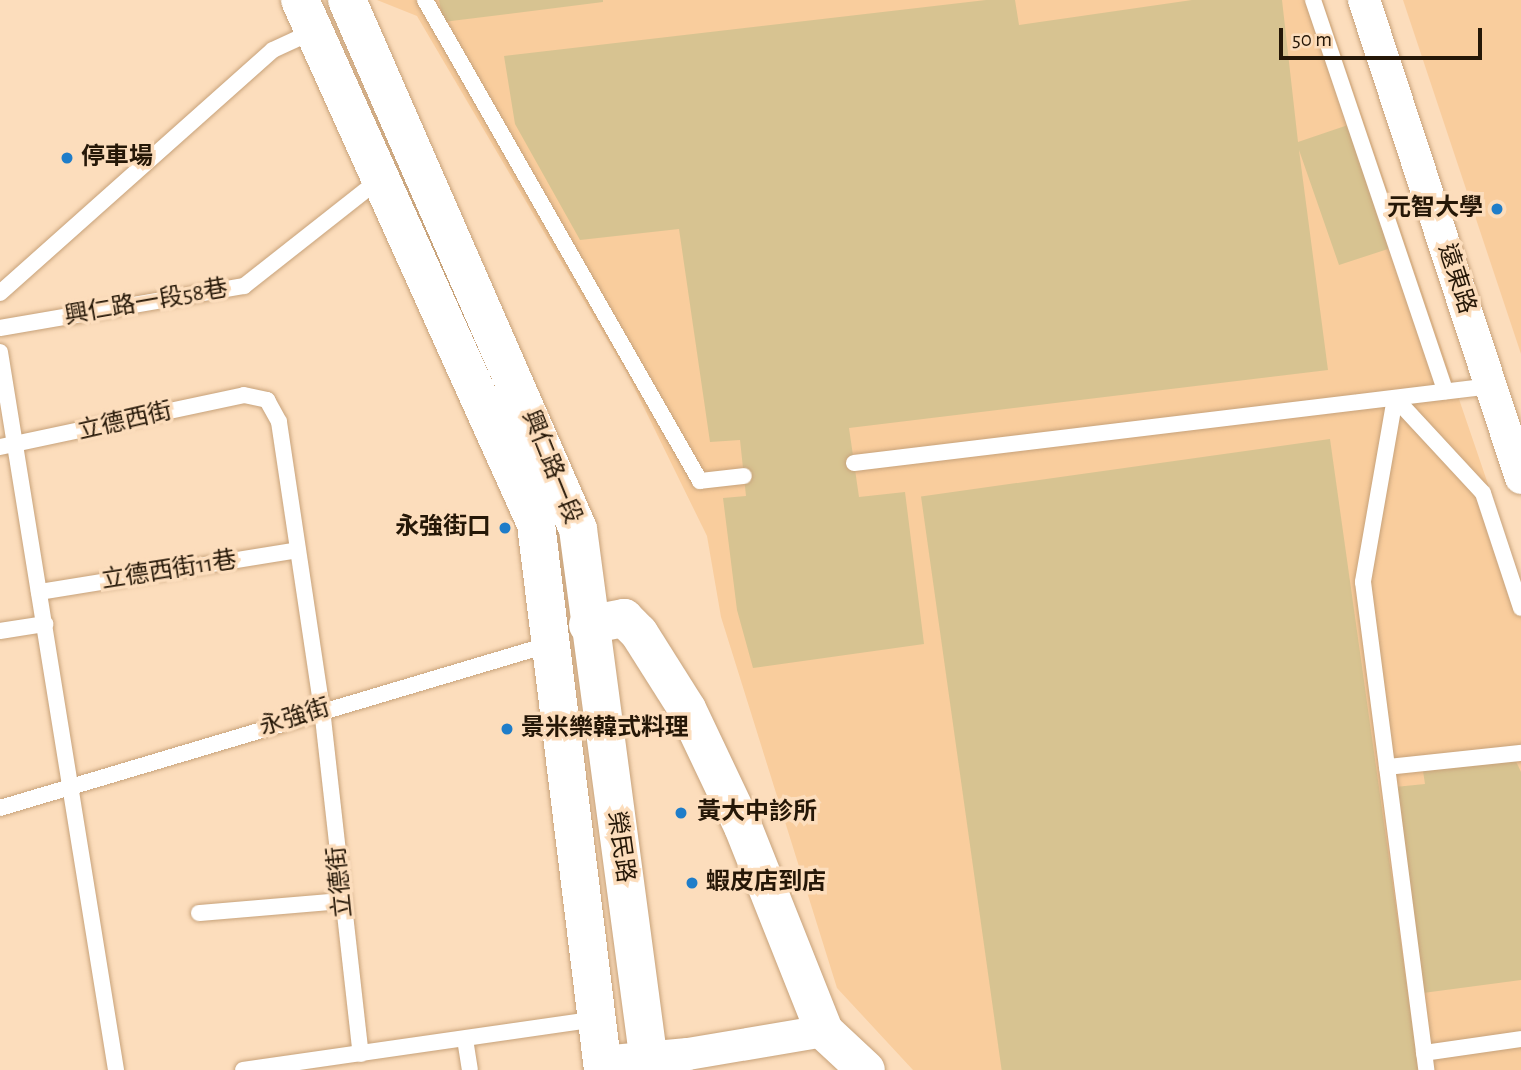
<!DOCTYPE html>
<html>
<head>
<meta charset="utf-8">
<style>
	body { margin:0 }
	#map { position:relative; width:1521px; height:1070px; overflow:hidden; background:#fcddbc; font-family:"Alegreya Sans","Noto Sans TC",sans-serif }
	div>[style] { position:absolute }
	.built>* { inset:0; background:#f9cd9d }
	.building>* { inset:0; background:#d7c391; transform-origin:0 0 }
	.roads { filter:drop-shadow(0 0 2px #c7a27a) drop-shadow(0 0 2px #c7a27a) }
	.service>* { height:16px; margin:-8px; padding:0 8px; transform-origin:8px; border-radius:8px; background:#fff }
	.minor>* { height:32px; margin:-16px; padding:0 16px; transform-origin:16px; border-radius:16px; background:#fff }
	.tertiary>* { height:38px; margin:-19px; padding:0 19px; transform-origin:19px; border-radius:19px; background:#fff }
	.dots>* { width:19px; height:19px; translate:-50% -50%; box-sizing:border-box; border:4px solid #fcddbc; border-radius:50% }
	span { translate:-50% -50%; white-space:nowrap; text-align:center; line-height:1.15; -webkit-text-stroke:7px #fcddbc; paint-order:stroke }
	.poi-label { font-size:24px; color:#251707; font-weight:700 }
	.left { translate:0 -50%; text-align:left }
	.right { translate:-100% -50%; text-align:right }
	.street-label { font-size:24px; color:#251707 }
	.scale { position:absolute; left:1279px; top:28px; width:203px; height:32px; box-sizing:border-box; border:4px solid #251707; border-top:0; padding-left:9px; font-size:21px; line-height:24px; white-space:nowrap; color:#251707; -webkit-text-stroke:5px #fcddbc; paint-order:stroke }
</style>
</head>
<body>
<div id="map">
	<div class="built">
		<div style="clip-path:polygon(377px 0,1323px 0,1521px 581px,1521px 1070px,913px 1070px,837px 988px,721px 617px,707px 536px,628px 375px,417px 16px)"></div>
		<div style="clip-path:polygon(1403px 0,1521px 0,1521px 354px)"></div>
	</div>
	<div class="building">
		<div style="clip-path:polygon(439px 0,603px 0,603px 2px,443px 22px)"></div>
		<div style="clip-path:polygon(986px 0,1015px 0,1019px 25px,1192px 0,1282px 0,1298px 142px,1348px 125px,1391px 248px,1339px 265px,1299px 150px,1328px 370px,849px 428px,859px 497px,905px 492px,924px 644px,753px 668px,737px 610px,723px 498px,746px 496px,740px 440px,710px 442px,679px 229px,580px 240px,515px 124px,504px 56px)"></div>
		<div style="left:1330px;top:439px;width:637px;height:413px;rotate:82deg"></div>
		<div style="clip-path:polygon(1515px 759px,1521px 772px,1521px 980px,1423px 993px,1395px 787px,1425px 784px,1423px 771px)"></div>
	</div>
	<div class="roads">
		<div class="service">
			<div style="left:425px;top:0;width:554px;rotate:60.24deg"></div>
			<div style="left:700px;top:481px;width:44px;rotate:-6.5deg"></div>
			<div style="left:1313px;top:0;width:413px;rotate:71.3deg"></div>
			<div style="left:0;top:293px;width:365px;rotate:-41.7deg"></div>
			<div style="left:273px;top:50px;width:45px;rotate:-24.9deg"></div>
			<div style="left:0;top:328px;width:248px;rotate:-9.8deg"></div>
			<div style="left:244px;top:286px;width:173px;rotate:-38.2deg"></div>
			<div style="left:0;top:352px;width:727px;rotate:80.82deg"></div>
			<div style="left:1395px;top:398px;width:187px;rotate:99.9deg"></div>
			<div style="left:1363px;top:582px;width:492px;rotate:82.6deg"></div>
			<div style="left:1395px;top:398px;width:129px;rotate:47.2deg"></div>
			<div style="left:1483px;top:493px;width:121px;rotate:71.7deg"></div>
			<div style="left:0;top:447px;width:249px;rotate:-12deg"></div>
			<div style="left:244px;top:395px;width:24px;rotate:12deg"></div>
			<div style="left:267px;top:400px;width:25px;rotate:61deg"></div>
			<div style="left:279px;top:422px;width:290px;rotate:81.5deg"></div>
			<div style="left:322px;top:709px;width:347px;rotate:83.6deg"></div>
			<div style="left:854px;top:463px;width:642px;rotate:-6.89deg"></div>
			<div style="left:39px;top:592px;width:262px;rotate:-9.2deg"></div>
			<div style="left:0;top:631px;width:46px;rotate:-8.8deg"></div>
			<div style="left:1387px;top:767px;width:135px;rotate:-6deg"></div>
			<div style="left:0;top:808px;width:575px;rotate:-16.58deg"></div>
			<div style="left:199px;top:913px;width:144px;rotate:-4.8deg"></div>
			<div style="left:465px;top:1039px;width:31px;rotate:81deg"></div>
			<div style="left:1424px;top:1053px;width:98px;rotate:-8.2deg"></div>
			<div style="left:243px;top:1070px;width:357px;rotate:-8.2deg"></div>
		</div>
		<div class="minor">
			<div style="left:1364px;top:0;width:503px;rotate:71.82deg"></div>
			<div style="left:602px;top:1062px;width:86px;rotate:-5.3deg"></div>
			<div style="left:688px;top:1054px;width:138px;rotate:-9.6deg"></div>
		</div>
		<div class="tertiary">
			<div style="left:300px;top:0;width:575px;rotate:65.75deg"></div>
			<div style="left:536px;top:524px;width:550px;rotate:83deg"></div>
			<div style="left:347px;top:0;width:577px;rotate:66.41deg"></div>
			<div style="left:578px;top:529px;width:546px;rotate:82.42deg"></div>
			<div style="left:588px;top:625px;width:37px;rotate:-11deg"></div>
			<div style="left:624px;top:618px;width:21px;rotate:45deg"></div>
			<div style="left:639px;top:633px;width:90px;rotate:57.7deg"></div>
			<div style="left:687px;top:709px;width:131px;rotate:64.6deg"></div>
			<div style="left:743px;top:827px;width:219px;rotate:68.3deg"></div>
			<div style="left:824px;top:1031px;width:57px;rotate:42.9deg"></div>
		</div>
	</div>
	<div class="dots">
		<div style="left:67px;top:158px;background:#1f7dc9"></div>
		<div style="left:1497px;top:209px;background:#1f7dc9"></div>
		<div style="left:505px;top:528px;background:#1f7dc9"></div>
		<div style="left:507px;top:729px;background:#1f7dc9"></div>
		<div style="left:681px;top:813px;background:#1f7dc9"></div>
		<div style="left:692px;top:883px;background:#1f7dc9"></div>
	</div>
	<div class="poi-label">
		<span class="left" style="left:81px;top:158px">停車場</span>
		<span class="right" style="left:1483px;top:209px">元智大學</span>
		<span class="right" style="left:491px;top:528px">永強街口</span>
		<span class="left" style="left:521px;top:729px">景米樂韓式料理</span>
		<span class="left" style="left:697px;top:813px">黃大中診所</span>
		<span class="left" style="left:706px;top:883px">蝦皮店到店</span>
	</div>
	<div class="street-label">
		<span style="left:1456px;top:279px;rotate:72deg">遠東路</span>
		<span style="left:146px;top:303px;rotate:-10deg">興仁路一段58巷</span>
		<span style="left:125px;top:422px;rotate:-13deg">立德西街</span>
		<span style="left:551px;top:467px;rotate:68deg">興仁路一段</span>
		<span style="left:169px;top:571px;rotate:-9deg">立德西街11巷</span>
		<span style="left:295px;top:718px;rotate:-17deg">永強街</span>
		<span style="left:620px;top:847px;rotate:82deg">榮民路</span>
		<span style="left:341px;top:882px;rotate:-96deg">立德街</span>
	</div>
	<div class="scale">50 m</div>
</div>
</body>
</html>
